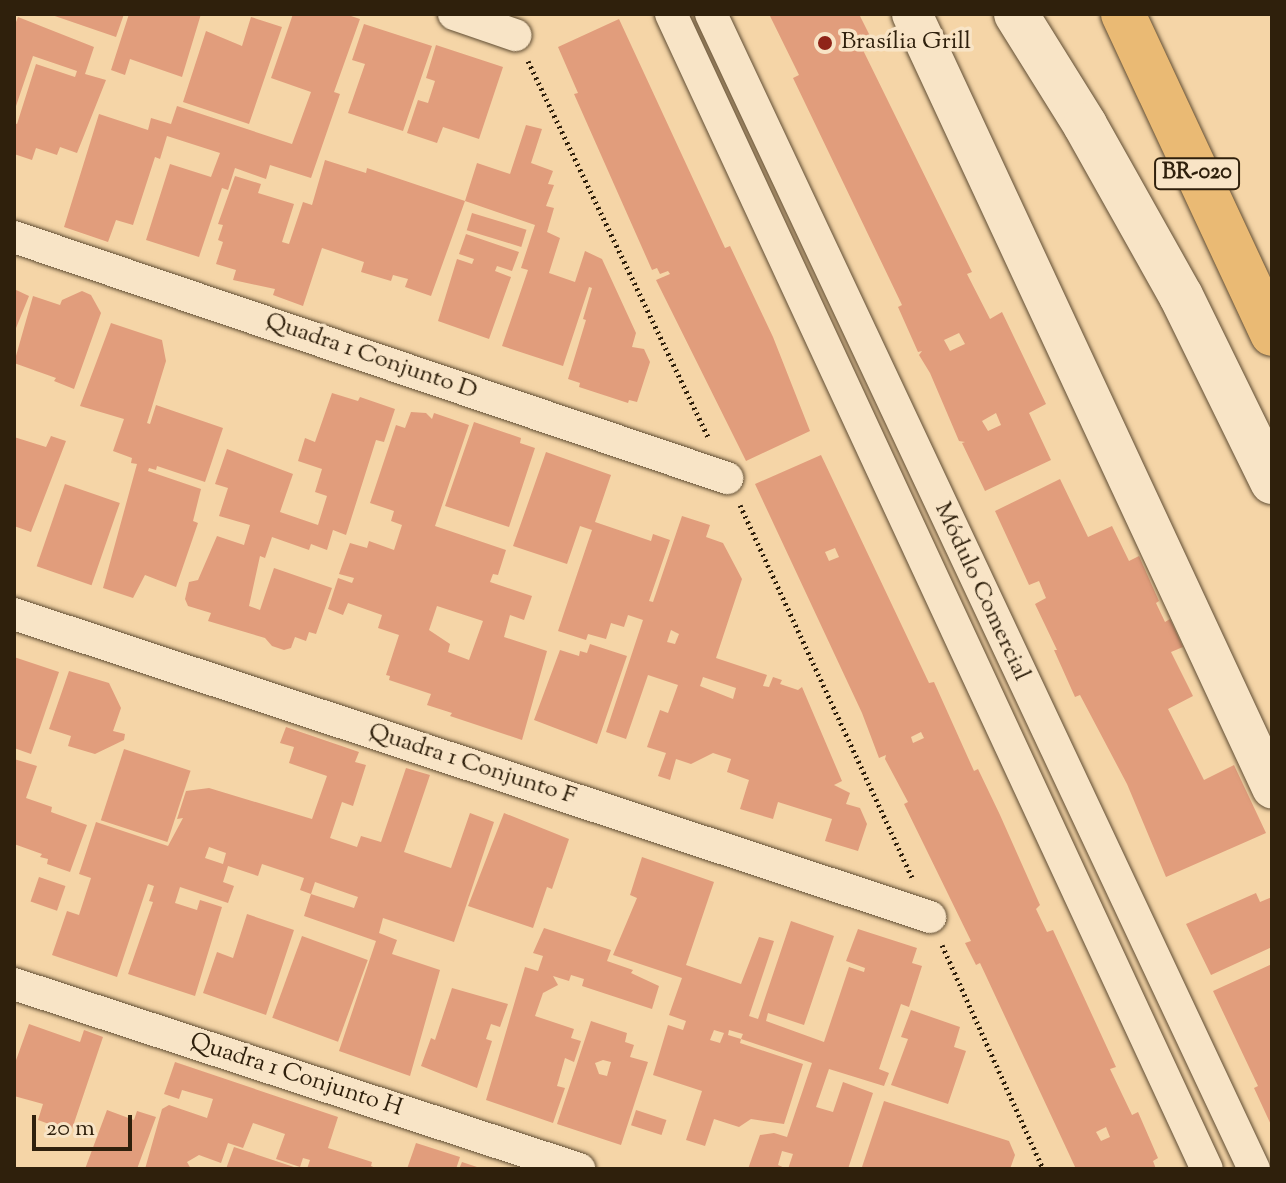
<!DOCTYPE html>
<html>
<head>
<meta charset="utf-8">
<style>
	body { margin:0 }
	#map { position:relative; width:1286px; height:1183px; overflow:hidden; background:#f5d5a7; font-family:"Sorts Mill Goudy",serif }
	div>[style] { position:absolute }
	.building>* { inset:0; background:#e19d7c; transform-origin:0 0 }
	.path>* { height:5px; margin-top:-2.5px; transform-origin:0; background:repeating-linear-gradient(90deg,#2f200c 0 2px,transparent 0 6px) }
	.roads { filter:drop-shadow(0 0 2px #604d33) drop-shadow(0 0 2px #604d33) }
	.minor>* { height:32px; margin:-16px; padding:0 16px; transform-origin:16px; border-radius:16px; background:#f8e4c6 }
	.tertiary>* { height:40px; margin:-20px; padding:0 20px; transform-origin:20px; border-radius:20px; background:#f8e4c6 }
	.secondary>* { height:44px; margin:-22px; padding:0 22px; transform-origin:22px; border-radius:22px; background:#f8e4c6 }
	.trunk>* { height:44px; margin:-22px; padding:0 22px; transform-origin:22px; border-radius:22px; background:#eaba74 }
	.dots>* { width:22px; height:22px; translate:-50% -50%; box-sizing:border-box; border:4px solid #f8e4c6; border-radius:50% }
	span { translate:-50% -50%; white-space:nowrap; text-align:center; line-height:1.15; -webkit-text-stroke:7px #f8e4c6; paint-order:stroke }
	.shield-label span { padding:2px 6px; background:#f8e4c6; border:2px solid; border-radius:6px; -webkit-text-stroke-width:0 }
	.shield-label { font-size:22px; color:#2f200c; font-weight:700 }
	.poi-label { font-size:24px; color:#2f200c }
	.left { translate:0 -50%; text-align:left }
	.street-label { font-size:24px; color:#2f200c }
	.frame { position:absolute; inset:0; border:16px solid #2f200c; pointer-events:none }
	.scale { position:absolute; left:32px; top:1115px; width:100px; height:36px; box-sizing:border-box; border:4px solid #2f200c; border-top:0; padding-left:10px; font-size:24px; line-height:28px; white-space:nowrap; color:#2f200c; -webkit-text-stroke:6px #f8e4c6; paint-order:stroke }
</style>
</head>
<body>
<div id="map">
	<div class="building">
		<div style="clip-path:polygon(49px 14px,124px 14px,116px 37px)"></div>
		<div style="clip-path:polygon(129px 14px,201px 14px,182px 77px,130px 59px,125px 75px,111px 70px)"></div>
		<div style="clip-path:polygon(293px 14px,345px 14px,360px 19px,334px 92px,340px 94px,311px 178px,270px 165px,266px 179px,235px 168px,228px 190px,222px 188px,199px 257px,146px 240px,170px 164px,211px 177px,220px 153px,167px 136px,160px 159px,155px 157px,133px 225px,116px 220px,108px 242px,64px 227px,99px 114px,148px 130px,151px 118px,171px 124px,177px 106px,292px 144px,311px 92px,271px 78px)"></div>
		<div style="clip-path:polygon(evenodd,769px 14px,859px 14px,872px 40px,861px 46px,972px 272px,967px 274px,990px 319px,1002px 312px,1046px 404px,1029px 413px,1051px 460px,985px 491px,962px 443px,965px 442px,959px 441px,930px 373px,919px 355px,922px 351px,918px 352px,898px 307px,902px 305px,793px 78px,799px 75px,769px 14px,959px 333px,965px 344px,950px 351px,944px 340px,959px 333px,769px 14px,996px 413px,1001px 425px,988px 431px,982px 421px,996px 413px)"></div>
		<div style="clip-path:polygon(18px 17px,94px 47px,85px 74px,106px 80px,77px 153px,60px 147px,57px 155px,36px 148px,32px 160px,14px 154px,14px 123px,17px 124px,36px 64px,75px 77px,77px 71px,33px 56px,14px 112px,14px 27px)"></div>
		<div style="clip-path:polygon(251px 17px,282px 27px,249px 124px,183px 102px,206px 31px,242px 46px)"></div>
		<div style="clip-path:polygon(619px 19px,725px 248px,730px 246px,773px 337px,810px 431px,746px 461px,656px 280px,670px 274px,668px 271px,660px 274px,657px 268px,652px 270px,574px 94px,578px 93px,558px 47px)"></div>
		<div style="clip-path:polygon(364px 24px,432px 46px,403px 131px,348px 113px,365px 64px,352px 60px)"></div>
		<div style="clip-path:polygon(436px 45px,503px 67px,479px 139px,443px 127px,437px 143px,407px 133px,418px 100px,428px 103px,435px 81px,426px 78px)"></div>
		<div style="clip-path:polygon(526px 125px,542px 129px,531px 163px,553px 171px,548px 184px,554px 185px,546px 206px,554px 208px,547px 232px,560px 238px,549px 273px,575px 282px,585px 251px,602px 259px,636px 333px,632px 347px,644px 349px,650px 362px,637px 402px,629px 400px,628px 403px,579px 387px,580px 383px,568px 379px,586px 320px,583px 319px,592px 288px,589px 287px,563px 366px,502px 346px,528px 270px,521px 268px,535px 225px,465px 201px,431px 296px,405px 287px,408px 279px,393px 275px,391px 281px,361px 272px,364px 262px,322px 248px,303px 306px,273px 295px,275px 289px,233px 280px,236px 270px,216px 264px,223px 242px,218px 240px,223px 225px,218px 224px,235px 176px,261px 184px,258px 193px,294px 204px,282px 242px,289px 244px,303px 202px,312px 205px,325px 160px,366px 173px,367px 168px,465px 201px,477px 163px,510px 174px)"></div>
		<div style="left:472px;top:213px;width:57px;height:18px;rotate:17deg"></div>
		<div style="clip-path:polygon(466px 234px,519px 252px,512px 271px,497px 266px,495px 271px,511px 277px,489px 339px,438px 321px,457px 259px,472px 264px,474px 259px,459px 254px)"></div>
		<div style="clip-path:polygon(14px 289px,29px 296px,14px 333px)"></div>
		<div style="clip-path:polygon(82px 291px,91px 295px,101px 313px,74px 389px,54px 381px,56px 378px,14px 363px,33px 296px,60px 305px,62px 300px)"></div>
		<div style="clip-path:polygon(111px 323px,162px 340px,166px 361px,147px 423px,150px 424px,156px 405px,223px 428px,205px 482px,157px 466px,156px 470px,149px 468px,148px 471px,201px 489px,193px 521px,198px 523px,176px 587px,145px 575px,133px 598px,103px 588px,137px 464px,131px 463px,132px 458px,113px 451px,124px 419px,80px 406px)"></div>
		<div style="clip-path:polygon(332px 393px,358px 401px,360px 397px,395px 409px,384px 442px,376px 440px,346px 535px,333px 530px,327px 550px,311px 544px,309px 550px,272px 537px,265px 558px,260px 556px,249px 606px,260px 610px,274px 568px,332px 588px,316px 634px,309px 632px,306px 641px,295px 637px,291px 648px,284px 650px,272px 646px,265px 638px,208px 621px,211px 613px,188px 606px,185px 599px,189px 582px,198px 580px,217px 536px,244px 545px,250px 525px,219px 516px,228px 488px,215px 484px,227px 449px,293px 474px,280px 512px,318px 525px,327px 496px,315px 492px,322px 469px,298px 461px,305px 438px,315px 442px)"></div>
		<div style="clip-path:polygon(evenodd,411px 412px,426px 413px,432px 419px,434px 413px,469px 425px,435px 526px,506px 550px,498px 575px,493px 574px,490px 582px,532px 596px,524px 620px,510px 615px,504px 637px,547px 651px,522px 740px,450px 716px,452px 713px,427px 705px,431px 694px,389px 680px,390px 676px,386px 675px,399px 635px,378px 628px,382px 615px,348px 603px,343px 615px,328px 609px,338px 578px,352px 583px,354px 578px,339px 574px,350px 543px,367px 548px,369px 541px,394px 550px,402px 525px,391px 521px,394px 511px,370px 503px,396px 425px,405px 428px,411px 412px,437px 606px,483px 621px,469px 660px,448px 652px,450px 644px,429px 630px,437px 606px)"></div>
		<div style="clip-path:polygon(474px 422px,521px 438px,520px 443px,535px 448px,509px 527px,445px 506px)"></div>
		<div style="clip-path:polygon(51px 436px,66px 441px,31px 532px,14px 526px,14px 437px,46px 447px)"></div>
		<div style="clip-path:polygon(evenodd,546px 452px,611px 475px,595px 522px,651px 541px,653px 534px,670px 540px,649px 601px,653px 602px,682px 516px,710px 525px,706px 537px,723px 543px,742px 579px,716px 658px,767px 675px,763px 686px,769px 687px,773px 677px,782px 680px,780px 684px,798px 690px,802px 687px,842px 781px,834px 785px,850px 793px,846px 804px,860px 808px,867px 824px,858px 851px,825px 841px,832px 819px,778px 802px,773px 819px,740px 809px,749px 780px,727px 772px,731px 759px,713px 753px,691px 764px,676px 759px,670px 780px,658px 776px,666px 753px,647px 747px,660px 710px,668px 713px,678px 685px,648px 675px,626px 739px,606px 732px,643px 620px,628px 615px,624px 627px,611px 623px,606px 639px,588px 634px,586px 640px,558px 631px,592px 530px,580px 526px,567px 564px,513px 546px,546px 452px,671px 630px,679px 634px,675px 644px,667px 642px,671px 630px,546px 452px,703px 677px,736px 688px,733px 699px,700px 686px,703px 677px)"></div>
		<div style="clip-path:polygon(evenodd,821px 455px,929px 683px,934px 682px,974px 771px,978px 769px,1000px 815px,1040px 905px,1036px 909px,1047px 932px,1053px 930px,1116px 1067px,1110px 1069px,1132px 1115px,1138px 1112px,1158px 1158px,1153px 1161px,1156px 1169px,1076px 1169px,980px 963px,976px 965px,965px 943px,971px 941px,904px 804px,908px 802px,885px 759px,886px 755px,879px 758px,862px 713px,755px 484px,821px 455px,835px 548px,839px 557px,829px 561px,825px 552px,835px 548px,821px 455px,921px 732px,924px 738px,913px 743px,911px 737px,921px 732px,821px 455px,1106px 1127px,1110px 1137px,1101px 1141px,1096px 1132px,1106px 1127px)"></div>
		<div style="clip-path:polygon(1060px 479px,1088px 537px,1112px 526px,1129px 561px,1139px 556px,1159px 601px,1156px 603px,1165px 622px,1170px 619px,1183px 647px,1171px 652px,1193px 696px,1168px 709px,1204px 780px,1234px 765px,1266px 833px,1166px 877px,1127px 784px,1080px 695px,1075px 697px,1054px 650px,1057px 650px,1035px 604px,1046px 598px,1039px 581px,1029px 585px,995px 511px)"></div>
		<div style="left:65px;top:484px;width:58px;height:87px;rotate:19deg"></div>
		<div style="clip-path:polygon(590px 644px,627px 656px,597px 744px,534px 720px,560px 650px,579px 656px,580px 651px,587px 653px)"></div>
		<div style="clip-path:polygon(14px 657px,59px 672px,31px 754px,14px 748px)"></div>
		<div style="clip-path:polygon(69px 671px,109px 683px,121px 708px,113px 731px,125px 734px,124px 740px,95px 754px,68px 746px,71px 736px,49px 729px)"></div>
		<div style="clip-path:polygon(evenodd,286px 727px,359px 752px,355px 762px,366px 765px,353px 806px,342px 802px,330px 838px,357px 847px,361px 836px,381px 842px,406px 768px,430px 775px,404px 852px,451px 868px,470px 813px,494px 822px,454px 942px,383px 918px,379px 933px,397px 940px,392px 954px,440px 970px,410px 1076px,339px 1051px,376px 941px,304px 916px,311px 894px,354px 908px,358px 897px,315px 882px,311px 894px,300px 890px,304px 878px,262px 864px,258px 876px,228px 866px,223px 882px,234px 886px,228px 903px,180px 887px,175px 903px,197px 910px,200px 900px,222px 907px,195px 996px,128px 974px,153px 902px,149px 901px,154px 886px,148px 884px,117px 977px,52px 955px,67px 911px,79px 915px,91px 878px,79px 874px,96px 822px,168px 846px,183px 818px,177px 819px,186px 791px,209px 788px,312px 819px,327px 776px,289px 763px,294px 747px,280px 743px,286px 727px,209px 847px,226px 853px,223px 864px,205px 858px,209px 847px)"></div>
		<div style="left:124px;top:749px;width:70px;height:75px;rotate:18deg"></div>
		<div style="clip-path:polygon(14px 759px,37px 766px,26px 798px,52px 807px,51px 812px,87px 825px,70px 872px,47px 864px,48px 859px,40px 857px,42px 854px,14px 844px)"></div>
		<div style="clip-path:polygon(504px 813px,569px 839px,552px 889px,547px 887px,533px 928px,468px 906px)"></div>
		<div style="clip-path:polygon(evenodd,642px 857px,714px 882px,686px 965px,741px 984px,759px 937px,774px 941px,749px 1016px,758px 1019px,791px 921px,834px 936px,804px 1025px,768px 1013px,766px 1021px,824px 1042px,849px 967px,864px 972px,865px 968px,846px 961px,858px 929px,917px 948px,912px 963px,922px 966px,909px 1007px,901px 1004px,879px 1069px,889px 1073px,884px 1086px,829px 1069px,816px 1107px,833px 1112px,843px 1082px,873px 1093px,848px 1169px,788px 1169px,793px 1154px,782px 1151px,778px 1165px,787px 1169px,748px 1169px,760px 1135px,774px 1133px,787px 1137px,812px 1063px,741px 1039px,743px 1034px,729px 1030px,728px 1035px,741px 1039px,740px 1043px,803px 1064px,784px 1124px,751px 1119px,739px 1127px,714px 1119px,705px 1146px,686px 1140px,702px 1091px,653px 1075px,668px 1025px,683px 1030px,686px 1021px,669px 1015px,682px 978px,613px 955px,637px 898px,630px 895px,642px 857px,714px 1030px,724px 1033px,720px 1043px,710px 1040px,714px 1030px)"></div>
		<div style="left:39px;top:877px;width:28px;height:26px;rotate:19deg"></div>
		<div style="clip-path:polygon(1256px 893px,1260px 902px,1272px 897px,1272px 947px,1211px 975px,1186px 924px)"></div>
		<div style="clip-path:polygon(247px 914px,294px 930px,266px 1015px,203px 993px,217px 952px,233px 958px)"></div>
		<div style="clip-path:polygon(544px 928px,611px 950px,607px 961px,633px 970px,631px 973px,659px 986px,652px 1009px,582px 986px,584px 979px,571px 975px,569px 981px,553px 976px,558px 985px,543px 993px,535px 1016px,574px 1029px,571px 1038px,581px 1041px,574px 1062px,565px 1058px,557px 1086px,565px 1088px,553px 1123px,486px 1100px,525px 967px,538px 971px,543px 956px,533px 953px)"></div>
		<div style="left:302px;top:936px;width:70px;height:87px;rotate:20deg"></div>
		<div style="clip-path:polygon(1272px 964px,1272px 1127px,1254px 1088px,1258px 1086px,1213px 991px)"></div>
		<div style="clip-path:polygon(452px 988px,508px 1004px,500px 1027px,491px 1024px,486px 1039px,492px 1041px,477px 1088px,421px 1066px,431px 1038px,435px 1040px)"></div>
		<div style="clip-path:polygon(911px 1010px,960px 1027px,954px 1047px,966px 1051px,948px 1104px,891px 1085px,908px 1039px,901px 1037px)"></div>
		<div style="clip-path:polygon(evenodd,591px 1021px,627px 1033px,625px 1042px,634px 1045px,630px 1057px,648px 1062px,621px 1145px,557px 1124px,591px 1021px,603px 1060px,611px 1062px,607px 1076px,599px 1074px,595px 1063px,603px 1060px)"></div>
		<div style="clip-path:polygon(29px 1024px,80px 1042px,84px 1030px,103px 1037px,71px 1132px,38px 1120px,43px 1104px,14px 1096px,14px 1066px)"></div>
		<div style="clip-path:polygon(175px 1062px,338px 1117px,328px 1148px,372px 1162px,371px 1166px,378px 1169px,307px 1169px,310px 1160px,303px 1158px,300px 1167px,276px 1159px,285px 1134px,253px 1123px,243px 1148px,228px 1143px,221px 1163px,199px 1155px,187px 1162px,191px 1169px,145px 1169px,162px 1109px,169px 1105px,207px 1118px,213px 1099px,182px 1090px,179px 1099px,164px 1094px)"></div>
		<div style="clip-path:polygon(884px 1101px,1009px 1141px,1015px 1155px,1010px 1169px,862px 1167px)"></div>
		<div style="clip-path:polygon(107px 1110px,134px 1120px,137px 1111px,156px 1117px,137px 1169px,85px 1169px)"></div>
		<div style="left:636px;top:1110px;width:32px;height:16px;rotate:18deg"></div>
		<div style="clip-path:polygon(416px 1143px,460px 1157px,456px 1169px,407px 1169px)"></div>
		<div style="clip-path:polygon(234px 1147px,297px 1168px,297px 1169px,226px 1169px)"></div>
		<div style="clip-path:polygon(462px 1162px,480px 1168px,480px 1169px,459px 1169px)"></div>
	</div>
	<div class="path">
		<div style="left:528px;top:61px;width:418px;rotate:64.4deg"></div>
		<div style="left:740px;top:505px;width:410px;rotate:65.2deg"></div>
		<div style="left:942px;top:945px;width:246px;rotate:65.7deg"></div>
	</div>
	<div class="roads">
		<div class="minor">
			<div style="left:454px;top:14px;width:65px;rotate:19deg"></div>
			<div style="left:671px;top:14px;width:1273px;rotate:65.11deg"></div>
			<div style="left:711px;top:14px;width:1276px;rotate:64.82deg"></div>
			<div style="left:14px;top:237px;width:753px;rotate:18.68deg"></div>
			<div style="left:14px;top:614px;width:965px;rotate:18.3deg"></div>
			<div style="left:14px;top:984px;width:595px;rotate:18.13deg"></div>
		</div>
		<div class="tertiary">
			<div style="left:912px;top:14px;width:854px;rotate:65.06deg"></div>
		</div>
		<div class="secondary">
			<div style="left:1016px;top:14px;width:131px;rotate:58.1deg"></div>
			<div style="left:1085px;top:125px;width:196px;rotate:60.7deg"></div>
			<div style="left:1181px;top:296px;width:207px;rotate:63.9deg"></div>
		</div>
		<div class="trunk">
			<div style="left:1123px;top:14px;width:353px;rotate:65deg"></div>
		</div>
	</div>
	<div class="dots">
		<div style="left:825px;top:43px;background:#8f2418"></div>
	</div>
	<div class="shield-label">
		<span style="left:1197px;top:174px">BR-020</span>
	</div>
	<div class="poi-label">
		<span class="left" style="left:841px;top:43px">Brasília Grill</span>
	</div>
	<div class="street-label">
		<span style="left:371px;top:357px;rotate:19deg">Quadra 1 Conjunto D</span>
		<span style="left:981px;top:592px;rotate:65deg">Módulo Comercial</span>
		<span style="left:472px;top:765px;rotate:18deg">Quadra 1 Conjunto F</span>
		<span style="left:296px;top:1076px;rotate:18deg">Quadra 1 Conjunto H</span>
	</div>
	<div class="frame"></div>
	<div class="scale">20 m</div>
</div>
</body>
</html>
